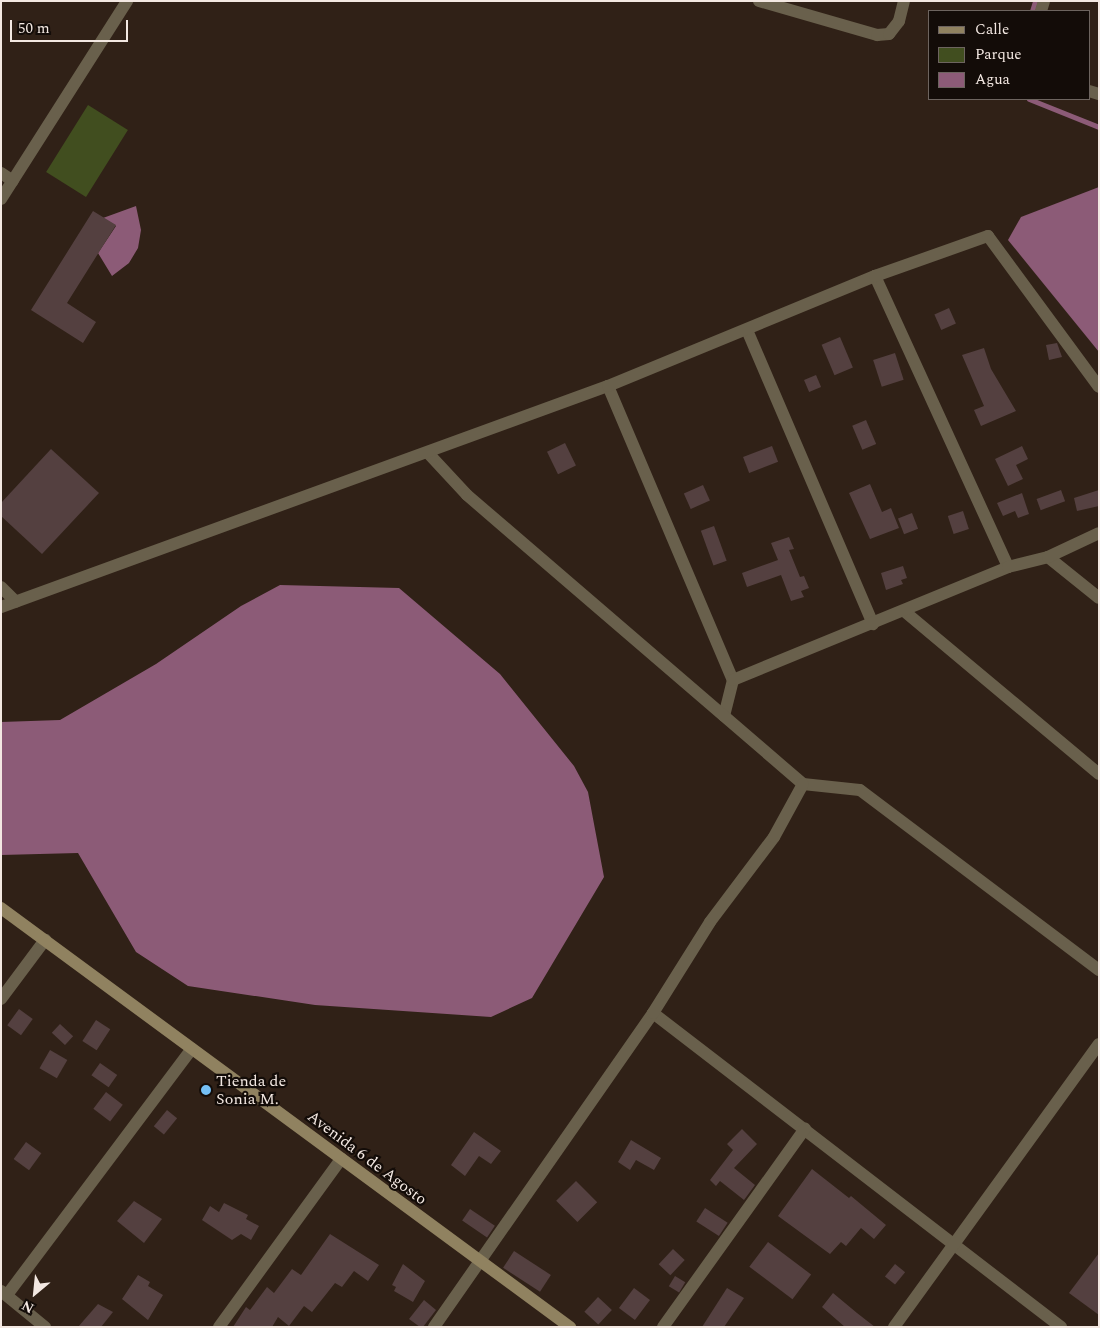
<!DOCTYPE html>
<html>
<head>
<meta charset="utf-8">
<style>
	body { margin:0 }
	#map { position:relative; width:1100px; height:1328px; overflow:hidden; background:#302117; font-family:Spectral,serif }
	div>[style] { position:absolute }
	.green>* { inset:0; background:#414e1f; transform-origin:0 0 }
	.water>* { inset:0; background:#8c5b77 }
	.stream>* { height:5px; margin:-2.5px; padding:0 2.5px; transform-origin:2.5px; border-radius:2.5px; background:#8c5b77 }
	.building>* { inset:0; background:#544040; transform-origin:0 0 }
	.street>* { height:12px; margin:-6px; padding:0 6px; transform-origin:6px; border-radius:6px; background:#69604c }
	.secondary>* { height:12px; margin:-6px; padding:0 6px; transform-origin:6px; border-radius:6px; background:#908260 }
	.dots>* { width:14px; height:14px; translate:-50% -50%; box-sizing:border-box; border:2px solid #130c08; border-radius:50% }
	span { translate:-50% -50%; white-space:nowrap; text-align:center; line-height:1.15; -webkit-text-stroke:4.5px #130c08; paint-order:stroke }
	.poi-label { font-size:16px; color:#f3e8e2 }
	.left { translate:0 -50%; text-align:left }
	.street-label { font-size:16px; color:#f3e8e2 }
	.frame { position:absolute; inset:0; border:2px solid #f3e8e2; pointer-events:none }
	.legend { position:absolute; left:928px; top:10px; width:162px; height:90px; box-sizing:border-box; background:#130c08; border:1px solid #6d645f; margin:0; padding:6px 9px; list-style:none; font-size:15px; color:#f3e8e2 }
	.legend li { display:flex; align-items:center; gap:10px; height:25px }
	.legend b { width:25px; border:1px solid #6d645f }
	.north { position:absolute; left:10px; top:1268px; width:50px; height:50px; -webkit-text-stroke:4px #130c08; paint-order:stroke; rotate:208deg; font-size:14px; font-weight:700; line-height:20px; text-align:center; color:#f3e8e2 }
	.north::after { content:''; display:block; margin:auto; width:18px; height:22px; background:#f3e8e2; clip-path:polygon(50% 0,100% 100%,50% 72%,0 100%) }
	.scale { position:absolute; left:10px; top:20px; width:118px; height:22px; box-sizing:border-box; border:2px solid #f3e8e2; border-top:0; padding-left:6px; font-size:15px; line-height:18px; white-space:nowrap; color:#f3e8e2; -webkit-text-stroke:4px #130c08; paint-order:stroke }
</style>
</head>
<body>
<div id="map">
	<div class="green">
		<div style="left:88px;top:105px;width:47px;height:79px;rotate:32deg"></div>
	</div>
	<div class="water">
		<div style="clip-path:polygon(1099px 187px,1099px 352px,1008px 240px,1021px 217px)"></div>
		<div style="clip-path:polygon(136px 206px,141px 230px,138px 248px,129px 263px,112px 276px,98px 253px,116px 226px,103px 218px)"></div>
		<div style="clip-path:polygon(280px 585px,399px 588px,500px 674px,574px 766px,588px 792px,604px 877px,532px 998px,491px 1017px,315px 1005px,188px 986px,136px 952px,78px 853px,1px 855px,1px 722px,60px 720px,156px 664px,241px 606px)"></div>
	</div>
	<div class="stream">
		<div style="left:1032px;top:11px;width:10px;rotate:-73deg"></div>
		<div style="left:1029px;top:99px;width:75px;rotate:21.8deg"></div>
	</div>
	<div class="building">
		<div style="clip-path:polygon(93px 211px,116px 225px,67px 303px,96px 322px,83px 343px,31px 310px)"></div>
		<div style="left:949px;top:308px;width:17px;height:16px;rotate:66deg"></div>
		<div style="left:840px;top:337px;width:33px;height:20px;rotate:67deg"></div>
		<div style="clip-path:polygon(1057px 343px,1062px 357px,1049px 360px,1046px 345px)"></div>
		<div style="clip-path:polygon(984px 348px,991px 369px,1016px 411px,981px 426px,974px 410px,984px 406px,962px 355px)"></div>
		<div style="left:895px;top:353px;width:28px;height:23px;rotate:72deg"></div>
		<div style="left:816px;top:375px;width:13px;height:13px;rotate:67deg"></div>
		<div style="left:866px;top:420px;width:26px;height:15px;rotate:67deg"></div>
		<div style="left:565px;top:443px;width:25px;height:20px;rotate:64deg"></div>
		<div style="left:772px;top:446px;width:17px;height:31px;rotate:69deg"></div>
		<div style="clip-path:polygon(1022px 446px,1028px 459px,1016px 465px,1023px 479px,1008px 486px,995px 459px)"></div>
		<div style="clip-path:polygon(51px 449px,99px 493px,42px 554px,1px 516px,1px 503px)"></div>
		<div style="clip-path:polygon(870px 484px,882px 512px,891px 508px,899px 528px,870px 539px,849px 493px)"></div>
		<div style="left:703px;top:485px;width:17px;height:21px;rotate:66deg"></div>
		<div style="left:1061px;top:490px;width:12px;height:26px;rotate:70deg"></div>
		<div style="clip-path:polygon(1099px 490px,1099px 506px,1077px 511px,1074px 498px)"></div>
		<div style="clip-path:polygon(1022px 493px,1029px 514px,1018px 518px,1015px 511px,1003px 516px,997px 503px)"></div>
		<div style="left:963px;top:511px;width:19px;height:16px;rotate:72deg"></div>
		<div style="left:912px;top:513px;width:17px;height:15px;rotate:69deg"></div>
		<div style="left:714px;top:526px;width:37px;height:14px;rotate:70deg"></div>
		<div style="clip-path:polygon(789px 537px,794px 549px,789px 550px,800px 577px,804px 576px,809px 588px,801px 591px,804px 597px,791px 601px,781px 575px,747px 587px,742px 573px,778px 560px,771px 543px)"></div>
		<div style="clip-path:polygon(903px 566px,907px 578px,901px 580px,903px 584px,886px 590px,881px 573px)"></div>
		<div style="left:19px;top:1009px;width:17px;height:20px;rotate:36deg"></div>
		<div style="left:96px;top:1020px;width:17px;height:25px;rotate:33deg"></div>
		<div style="left:60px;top:1024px;width:18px;height:12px;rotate:43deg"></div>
		<div style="left:50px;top:1050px;width:20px;height:21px;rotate:30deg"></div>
		<div style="left:100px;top:1063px;width:21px;height:15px;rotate:35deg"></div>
		<div style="left:106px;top:1092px;width:21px;height:21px;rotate:37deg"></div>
		<div style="left:167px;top:1110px;width:13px;height:21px;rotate:39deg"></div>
		<div style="clip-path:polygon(742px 1129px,757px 1144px,734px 1168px,755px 1185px,744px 1200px,720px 1181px,716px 1186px,710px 1180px,733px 1150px,727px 1144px)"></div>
		<div style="clip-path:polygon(474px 1132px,501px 1151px,491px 1164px,479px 1156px,465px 1176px,451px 1165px)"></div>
		<div style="clip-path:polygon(631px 1140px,661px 1158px,654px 1170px,636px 1160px,630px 1170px,618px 1162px)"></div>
		<div style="left:26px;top:1142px;width:19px;height:21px;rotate:36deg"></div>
		<div style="clip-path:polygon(812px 1169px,849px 1198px,851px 1196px,886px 1225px,874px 1239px,861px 1228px,846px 1246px,841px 1242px,830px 1254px,778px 1216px)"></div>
		<div style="left:576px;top:1181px;width:30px;height:28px;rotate:45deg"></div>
		<div style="clip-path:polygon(134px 1201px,162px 1219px,144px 1243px,117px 1221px)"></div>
		<div style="clip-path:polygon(224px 1203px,248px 1215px,246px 1219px,259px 1226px,251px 1240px,241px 1234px,232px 1240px,202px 1220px,210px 1206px,219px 1212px)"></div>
		<div style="left:705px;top:1208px;width:27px;height:16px;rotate:33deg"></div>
		<div style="left:470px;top:1209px;width:30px;height:14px;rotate:34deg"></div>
		<div style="clip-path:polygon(330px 1234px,379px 1265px,368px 1281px,354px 1271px,342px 1287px,335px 1283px,312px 1312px,304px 1306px,289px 1326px,278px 1317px,272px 1327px,233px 1327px,246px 1307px,250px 1310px,267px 1287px,274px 1293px,292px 1269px,301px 1275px)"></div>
		<div style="left:768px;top:1242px;width:54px;height:31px;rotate:37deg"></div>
		<div style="left:673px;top:1249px;width:16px;height:21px;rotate:43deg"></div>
		<div style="left:514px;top:1251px;width:44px;height:20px;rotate:33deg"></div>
		<div style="clip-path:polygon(1099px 1253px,1099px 1315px,1069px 1293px)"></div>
		<div style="clip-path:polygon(403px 1264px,425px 1281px,413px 1302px,394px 1291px,396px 1287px,392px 1285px)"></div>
		<div style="left:895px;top:1264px;width:13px;height:16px;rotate:39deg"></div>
		<div style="clip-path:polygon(138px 1275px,150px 1282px,148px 1286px,163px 1295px,148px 1320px,122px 1299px)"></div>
		<div style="left:675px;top:1276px;width:12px;height:12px;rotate:31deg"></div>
		<div style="left:634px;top:1288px;width:20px;height:25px;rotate:37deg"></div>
		<div style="clip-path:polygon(727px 1288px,744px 1298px,724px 1327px,702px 1327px)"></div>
		<div style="clip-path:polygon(833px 1293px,857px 1313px,875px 1327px,845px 1327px,822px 1307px)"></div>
		<div style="left:598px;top:1297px;width:19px;height:20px;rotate:43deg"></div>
		<div style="clip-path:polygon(424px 1300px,436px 1310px,423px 1327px,420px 1327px,409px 1319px)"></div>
		<div style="clip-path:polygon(98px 1304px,113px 1312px,101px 1327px,78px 1327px)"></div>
	</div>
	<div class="street">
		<div style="left:759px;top:1px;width:123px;rotate:16.1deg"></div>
		<div style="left:877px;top:35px;width:12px;rotate:-5deg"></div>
		<div style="left:889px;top:34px;width:16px;rotate:-52deg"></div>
		<div style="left:899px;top:21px;width:21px;rotate:-76deg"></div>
		<div style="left:1041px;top:11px;width:10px;rotate:-73deg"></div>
		<div style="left:1089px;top:91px;width:10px;rotate:17deg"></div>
		<div style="left:1px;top:173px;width:14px;rotate:34deg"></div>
		<div style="left:1px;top:199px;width:235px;rotate:-57.5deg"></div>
		<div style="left:875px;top:276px;width:320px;rotate:65.4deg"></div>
		<div style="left:747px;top:330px;width:320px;rotate:66.8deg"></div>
		<div style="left:608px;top:386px;width:319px;rotate:67deg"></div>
		<div style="left:733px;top:680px;width:37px;rotate:104deg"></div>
		<div style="left:428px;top:453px;width:57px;rotate:47.1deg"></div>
		<div style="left:467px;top:495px;width:443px;rotate:40.7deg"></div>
		<div style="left:803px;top:784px;width:57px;rotate:6deg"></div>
		<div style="left:860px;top:790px;width:299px;rotate:37deg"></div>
		<div style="left:1048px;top:557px;width:65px;rotate:38.8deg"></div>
		<div style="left:1px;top:587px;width:21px;rotate:45deg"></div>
		<div style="left:1px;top:607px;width:646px;rotate:-20.01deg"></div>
		<div style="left:608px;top:386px;width:289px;rotate:-22.4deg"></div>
		<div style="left:875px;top:276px;width:120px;rotate:-19.5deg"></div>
		<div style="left:988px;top:236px;width:187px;rotate:53.7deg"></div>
		<div style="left:904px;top:611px;width:254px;rotate:39.9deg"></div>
		<div style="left:733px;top:680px;width:297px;rotate:-22.3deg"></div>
		<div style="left:1008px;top:567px;width:41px;rotate:-14deg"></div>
		<div style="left:1048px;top:557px;width:56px;rotate:-25.2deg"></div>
		<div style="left:1px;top:999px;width:74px;rotate:-53.3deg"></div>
		<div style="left:653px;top:1013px;width:515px;rotate:37.58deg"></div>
		<div style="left:1px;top:1291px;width:57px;rotate:39.3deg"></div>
		<div style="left:7px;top:1295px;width:308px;rotate:-53.1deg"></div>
		<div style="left:219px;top:1327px;width:208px;rotate:-54deg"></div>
		<div style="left:434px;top:1327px;width:383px;rotate:-55.1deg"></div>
		<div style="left:653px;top:1013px;width:107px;rotate:-57.9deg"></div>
		<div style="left:710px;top:922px;width:106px;rotate:-53deg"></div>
		<div style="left:774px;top:837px;width:60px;rotate:-61.3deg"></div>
		<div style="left:663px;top:1327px;width:244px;rotate:-54.4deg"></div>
		<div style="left:894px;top:1327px;width:349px;rotate:-54.1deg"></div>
	</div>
	<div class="secondary">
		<div style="left:1px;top:908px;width:707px;rotate:36.37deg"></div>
	</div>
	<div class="dots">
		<div style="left:206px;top:1090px;background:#75c0f6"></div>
	</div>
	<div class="poi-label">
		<span class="left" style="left:216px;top:1090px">Tienda de<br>Sonia M.</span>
	</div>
	<div class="street-label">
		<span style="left:367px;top:1158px;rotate:37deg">Avenida 6 de Agosto</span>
	</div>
	<div class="frame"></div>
	<ul class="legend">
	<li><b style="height:6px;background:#908260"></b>Calle</li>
	<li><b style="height:14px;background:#414e1f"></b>Parque</li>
	<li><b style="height:14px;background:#8c5b77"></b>Agua</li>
	</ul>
	<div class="north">N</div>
	<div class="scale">50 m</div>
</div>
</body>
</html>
